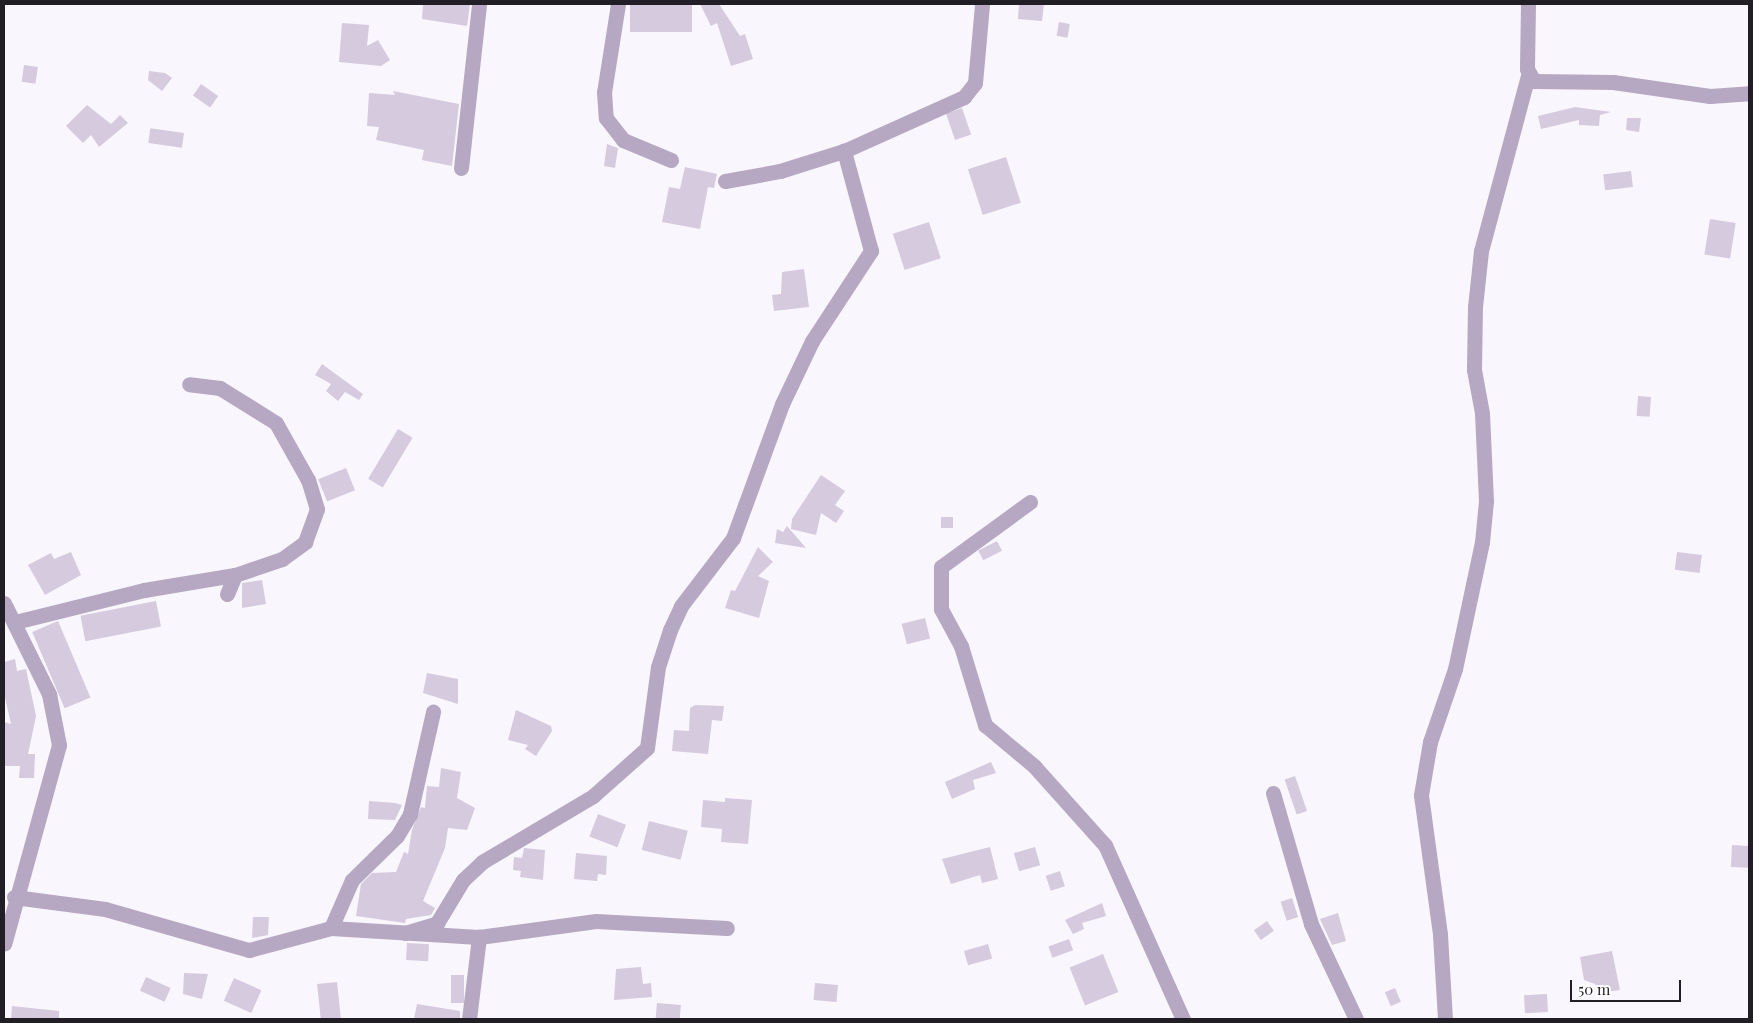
<!DOCTYPE html>
<html>
<head>
<meta charset="utf-8">
<style>
	body { margin:0 }
	#map { position:relative; width:1753px; height:1023px; overflow:hidden; background:#faf6fe; font-family:"Playfair Display",serif }
	div>[style] { position:absolute }
	.building>* { inset:0; background:#d5cade; transform-origin:0 0 }
	.street>* { height:15px; margin:-7.5px; padding:0 7.5px; transform-origin:7.5px; border-radius:7.5px; background:#b6a8c2 }
	span { translate:-50% -50%; white-space:nowrap; text-align:center; line-height:1.15; -webkit-text-stroke:5px #fff; paint-order:stroke }
	.frame { position:absolute; inset:0; border:5px solid #221e26; pointer-events:none }
	.scale { position:absolute; left:1570px; top:980px; width:111px; height:22px; box-sizing:border-box; border:2px solid #221e26; border-top:0; padding-left:6px; font-size:15px; line-height:18px; white-space:nowrap; color:#221e26; -webkit-text-stroke:4px #fff; paint-order:stroke }
</style>
</head>
<body>
<div id="map">
	<div class="building">
		<div style="clip-path:polygon(423px 4px,470px 4px,467px 26px,422px 19px)"></div>
		<div style="left:630px;top:4px;width:62px;height:28px"></div>
		<div style="clip-path:polygon(700px 4px,719px 4px,740px 36px,745px 34px,753px 59px,731px 66px,717px 23px,711px 26px)"></div>
		<div style="clip-path:polygon(1019px 4px,1044px 4px,1042px 21px,1018px 19px)"></div>
		<div style="left:1059px;top:22px;width:11px;height:14px;rotate:10deg"></div>
		<div style="clip-path:polygon(342px 23px,369px 25px,367px 46px,378px 40px,390px 60px,381px 66px,339px 62px)"></div>
		<div style="left:24px;top:65px;width:14px;height:17px;rotate:8deg"></div>
		<div style="clip-path:polygon(149px 71px,165px 73px,172px 78px,162px 91px,148px 80px)"></div>
		<div style="left:201px;top:84px;width:21px;height:14px;rotate:35deg"></div>
		<div style="clip-path:polygon(393px 91px,459px 104px,452px 166px,422px 160px,424px 150px,376px 140px,379px 127px,367px 126px,369px 93px,395px 95px)"></div>
		<div style="clip-path:polygon(87px 105px,111px 124px,120px 115px,128px 123px,99px 147px,91px 135px,83px 143px,66px 126px)"></div>
		<div style="clip-path:polygon(1575px 107px,1611px 112px,1600px 115px,1599px 126px,1579px 125px,1579px 120px,1541px 129px,1538px 116px)"></div>
		<div style="left:962px;top:108px;width:28px;height:17px;rotate:71deg"></div>
		<div style="clip-path:polygon(1627px 118px,1641px 118px,1639px 132px,1626px 130px)"></div>
		<div style="left:184px;top:133px;width:15px;height:34px;rotate:98deg"></div>
		<div style="clip-path:polygon(607px 144px,618px 148px,615px 168px,604px 166px)"></div>
		<div style="left:1006px;top:157px;width:48px;height:40px;rotate:72deg"></div>
		<div style="clip-path:polygon(685px 167px,717px 174px,714px 188px,708px 187px,700px 229px,662px 222px,669px 187px,680px 189px)"></div>
		<div style="left:1631px;top:171px;width:16px;height:28px;rotate:83deg"></div>
		<div style="left:1710px;top:219px;width:26px;height:36px;rotate:9deg"></div>
		<div style="left:929px;top:222px;width:38px;height:38px;rotate:72deg"></div>
		<div style="clip-path:polygon(804px 269px,809px 307px,774px 311px,772px 295px,781px 294px,782px 272px)"></div>
		<div style="clip-path:polygon(322px 364px,363px 394px,359px 400px,345px 392px,338px 401px,326px 391px,331px 384px,315px 375px)"></div>
		<div style="left:1638px;top:396px;width:13px;height:20px;rotate:4deg"></div>
		<div style="left:398px;top:429px;width:17px;height:58px;rotate:31deg"></div>
		<div style="left:346px;top:468px;width:24px;height:30px;rotate:68deg"></div>
		<div style="clip-path:polygon(821px 475px,845px 491px,835px 505px,844px 511px,836px 523px,821px 513px,816px 535px,791px 529px,792px 519px)"></div>
		<div style="left:941px;top:517px;width:12px;height:11px"></div>
		<div style="clip-path:polygon(787px 526px,806px 548px,775px 543px,777px 529px,783px 532px)"></div>
		<div style="left:997px;top:541px;width:11px;height:21px;rotate:63deg"></div>
		<div style="clip-path:polygon(758px 547px,773px 562px,758px 576px,769px 581px,759px 618px,725px 608px,731px 590px,735px 591px)"></div>
		<div style="clip-path:polygon(71px 552px,81px 575px,45px 595px,28px 565px,51px 553px,54px 559px)"></div>
		<div style="left:1677px;top:552px;width:25px;height:18px;rotate:7deg"></div>
		<div style="clip-path:polygon(262px 580px,266px 604px,242px 608px,242px 583px)"></div>
		<div style="left:156px;top:601px;width:26px;height:77px;rotate:79deg"></div>
		<div style="left:925px;top:618px;width:21px;height:24px;rotate:76deg"></div>
		<div style="left:58px;top:621px;width:83px;height:28px;rotate:67deg"></div>
		<div style="clip-path:polygon(15px 659px,17px 671px,26px 669px,36px 716px,28px 754px,35px 754px,34px 778px,19px 778px,20px 766px,4px 766px,4px 722px,11px 724px,4px 693px,4px 662px)"></div>
		<div style="clip-path:polygon(427px 673px,458px 679px,458px 704px,423px 693px)"></div>
		<div style="clip-path:polygon(695px 705px,724px 706px,722px 721px,712px 720px,708px 754px,672px 751px,674px 730px,689px 731px,690px 708px)"></div>
		<div style="clip-path:polygon(516px 710px,551px 726px,552px 731px,536px 756px,525px 749px,528px 745px,508px 740px)"></div>
		<div style="clip-path:polygon(991px 762px,996px 773px,973px 780px,975px 789px,952px 799px,945px 782px)"></div>
		<div style="clip-path:polygon(441px 768px,461px 772px,457px 798px,475px 808px,467px 830px,448px 828px,445px 848px,423px 901px,435px 908px,431px 915px,406px 919px,405px 923px,356px 916px,361px 884px,372px 873px,396px 872px,404px 852px,408px 854px,412px 830px,421px 807px,425px 808px,427px 786px,439px 787px)"></div>
		<div style="left:1295px;top:776px;width:37px;height:11px;rotate:71deg"></div>
		<div style="clip-path:polygon(725px 798px,752px 800px,748px 844px,721px 842px,722px 829px,701px 827px,703px 800px,725px 802px)"></div>
		<div style="clip-path:polygon(369px 801px,395px 803px,402px 805px,395px 820px,368px 819px)"></div>
		<div style="left:598px;top:814px;width:30px;height:24px;rotate:21deg"></div>
		<div style="left:649px;top:821px;width:40px;height:30px;rotate:14deg"></div>
		<div style="left:1732px;top:845px;width:17px;height:22px;rotate:3deg"></div>
		<div style="clip-path:polygon(990px 847px,998px 879px,982px 883px,980px 875px,951px 884px,942px 859px)"></div>
		<div style="left:1035px;top:847px;width:19px;height:22px;rotate:74deg"></div>
		<div style="clip-path:polygon(524px 848px,545px 850px,543px 880px,520px 877px,521px 871px,513px 870px,514px 857px,522px 858px)"></div>
		<div style="clip-path:polygon(576px 853px,607px 856px,606px 875px,598px 874px,597px 881px,574px 879px)"></div>
		<div style="left:1060px;top:871px;width:16px;height:15px;rotate:72deg"></div>
		<div style="left:1292px;top:898px;width:20px;height:12px;rotate:72deg"></div>
		<div style="clip-path:polygon(1102px 903px,1106px 916px,1082px 923px,1084px 929px,1073px 934px,1065px 920px)"></div>
		<div style="clip-path:polygon(1338px 913px,1346px 941px,1332px 945px,1320px 919px)"></div>
		<div style="clip-path:polygon(253px 917px,269px 917px,268px 935px,252px 938px)"></div>
		<div style="left:1267px;top:921px;width:12px;height:16px;rotate:55deg"></div>
		<div style="left:1069px;top:939px;width:12px;height:22px;rotate:70deg"></div>
		<div style="left:407px;top:943px;width:22px;height:17px;rotate:3deg"></div>
		<div style="left:988px;top:944px;width:15px;height:25px;rotate:74deg"></div>
		<div style="clip-path:polygon(1612px 951px,1620px 990px,1597px 993px,1595px 984px,1584px 980px,1580px 957px)"></div>
		<div style="left:1103px;top:954px;width:41px;height:36px;rotate:68deg"></div>
		<div style="clip-path:polygon(641px 967px,643px 984px,651px 983px,652px 997px,614px 1000px,616px 969px)"></div>
		<div style="clip-path:polygon(184px 973px,208px 974px,202px 999px,183px 994px)"></div>
		<div style="left:451px;top:975px;width:13px;height:28px"></div>
		<div style="left:146px;top:977px;width:27px;height:15px;rotate:24deg"></div>
		<div style="left:234px;top:978px;width:30px;height:25px;rotate:24deg"></div>
		<div style="left:337px;top:982px;width:37px;height:20px;rotate:84deg"></div>
		<div style="left:815px;top:983px;width:23px;height:17px;rotate:5deg"></div>
		<div style="left:1395px;top:988px;width:15px;height:11px;rotate:67deg"></div>
		<div style="left:1547px;top:994px;width:18px;height:23px;rotate:87deg"></div>
		<div style="left:657px;top:1003px;width:24px;height:16px;rotate:5deg"></div>
		<div style="clip-path:polygon(417px 1004px,460px 1011px,460px 1019px,414px 1019px)"></div>
		<div style="clip-path:polygon(12px 1006px,59px 1011px,59px 1019px,11px 1019px)"></div>
	</div>
	<div class="street">
		<div style="left:618px;top:4px;width:89px;rotate:99deg"></div>
		<div style="left:604px;top:92px;width:26px;rotate:86deg"></div>
		<div style="left:606px;top:118px;width:28px;rotate:52deg"></div>
		<div style="left:623px;top:140px;width:52px;rotate:22.6deg"></div>
		<div style="left:1528px;top:4px;width:65px;rotate:90.9deg"></div>
		<div style="left:1527px;top:69px;width:14px;rotate:60deg"></div>
		<div style="left:1534px;top:81px;width:79px;rotate:0.7deg"></div>
		<div style="left:1613px;top:82px;width:98px;rotate:8.2deg"></div>
		<div style="left:1710px;top:96px;width:39px;rotate:-4deg"></div>
		<div style="left:461px;top:168px;width:165px;rotate:-83.7deg"></div>
		<div style="left:725px;top:181px;width:56px;rotate:-10.3deg"></div>
		<div style="left:780px;top:171px;width:67px;rotate:-17.4deg"></div>
		<div style="left:844px;top:151px;width:132px;rotate:-24.2deg"></div>
		<div style="left:964px;top:97px;width:18px;rotate:-52deg"></div>
		<div style="left:975px;top:83px;width:79px;rotate:-84.9deg"></div>
		<div style="left:1030px;top:502px;width:110px;rotate:143.9deg"></div>
		<div style="left:941px;top:567px;width:42px;rotate:90deg"></div>
		<div style="left:941px;top:609px;width:42px;rotate:61.6deg"></div>
		<div style="left:961px;top:646px;width:83px;rotate:73.1deg"></div>
		<div style="left:985px;top:725px;width:64px;rotate:39.9deg"></div>
		<div style="left:1034px;top:766px;width:106px;rotate:48.1deg"></div>
		<div style="left:1105px;top:845px;width:191px;rotate:65.9deg"></div>
		<div style="left:227px;top:594px;width:21px;rotate:-67deg"></div>
		<div style="left:4px;top:603px;width:102px;rotate:63.7deg"></div>
		<div style="left:49px;top:694px;width:52px;rotate:78.9deg"></div>
		<div style="left:59px;top:745px;width:206px;rotate:105.4deg"></div>
		<div style="left:15px;top:622px;width:133px;rotate:-13.9deg"></div>
		<div style="left:144px;top:590px;width:92px;rotate:-9.4deg"></div>
		<div style="left:235px;top:575px;width:50px;rotate:-18.8deg"></div>
		<div style="left:282px;top:559px;width:29px;rotate:-36deg"></div>
		<div style="left:305px;top:542px;width:35px;rotate:-70deg"></div>
		<div style="left:317px;top:509px;width:30px;rotate:-107deg"></div>
		<div style="left:308px;top:480px;width:65px;rotate:-119.3deg"></div>
		<div style="left:276px;top:423px;width:66px;rotate:-148deg"></div>
		<div style="left:220px;top:388px;width:31px;rotate:-173deg"></div>
		<div style="left:1273px;top:793px;width:136px;rotate:73.8deg"></div>
		<div style="left:1311px;top:924px;width:105px;rotate:64.7deg"></div>
		<div style="left:14px;top:897px;width:92px;rotate:7.5deg"></div>
		<div style="left:105px;top:909px;width:150px;rotate:15.9deg"></div>
		<div style="left:249px;top:950px;width:85px;rotate:-15deg"></div>
		<div style="left:331px;top:928px;width:148px;rotate:3.5deg"></div>
		<div style="left:479px;top:937px;width:118px;rotate:-7.8deg"></div>
		<div style="left:596px;top:921px;width:131px;rotate:3.1deg"></div>
		<div style="left:331px;top:928px;width:52px;rotate:-66.4deg"></div>
		<div style="left:352px;top:880px;width:63px;rotate:-44.4deg"></div>
		<div style="left:397px;top:836px;width:26px;rotate:-59deg"></div>
		<div style="left:410px;top:814px;width:105px;rotate:-77.3deg"></div>
		<div style="left:405px;top:933px;width:34px;rotate:-17deg"></div>
		<div style="left:437px;top:923px;width:50px;rotate:-58.8deg"></div>
		<div style="left:463px;top:880px;width:26px;rotate:-43deg"></div>
		<div style="left:482px;top:862px;width:129px;rotate:-30.7deg"></div>
		<div style="left:593px;top:796px;width:72px;rotate:-41.6deg"></div>
		<div style="left:647px;top:748px;width:82px;rotate:-82.3deg"></div>
		<div style="left:658px;top:667px;width:39px;rotate:-72deg"></div>
		<div style="left:670px;top:630px;width:26px;rotate:-65deg"></div>
		<div style="left:681px;top:606px;width:86px;rotate:-52.6deg"></div>
		<div style="left:733px;top:538px;width:143px;rotate:-69.9deg"></div>
		<div style="left:782px;top:404px;width:70px;rotate:-64.5deg"></div>
		<div style="left:812px;top:341px;width:108px;rotate:-56.8deg"></div>
		<div style="left:871px;top:251px;width:104px;rotate:-105.1deg"></div>
		<div style="left:469px;top:1019px;width:83px;rotate:-83deg"></div>
		<div style="left:1445px;top:1019px;width:85px;rotate:-93.4deg"></div>
		<div style="left:1440px;top:934px;width:140px;rotate:-97.8deg"></div>
		<div style="left:1421px;top:795px;width:54px;rotate:-80.4deg"></div>
		<div style="left:1430px;top:742px;width:77px;rotate:-71.1deg"></div>
		<div style="left:1455px;top:669px;width:130px;rotate:-78deg"></div>
		<div style="left:1482px;top:542px;width:41px;rotate:-84.4deg"></div>
		<div style="left:1486px;top:501px;width:88px;rotate:-92.6deg"></div>
		<div style="left:1482px;top:413px;width:44px;rotate:-100.5deg"></div>
		<div style="left:1474px;top:370px;width:63px;rotate:-89.1deg"></div>
		<div style="left:1475px;top:307px;width:56px;rotate:-83.9deg"></div>
		<div style="left:1481px;top:251px;width:181px;rotate:-75deg"></div>
	</div>
	<div class="frame"></div>
	<div class="scale">50 m</div>
</div>
</body>
</html>
